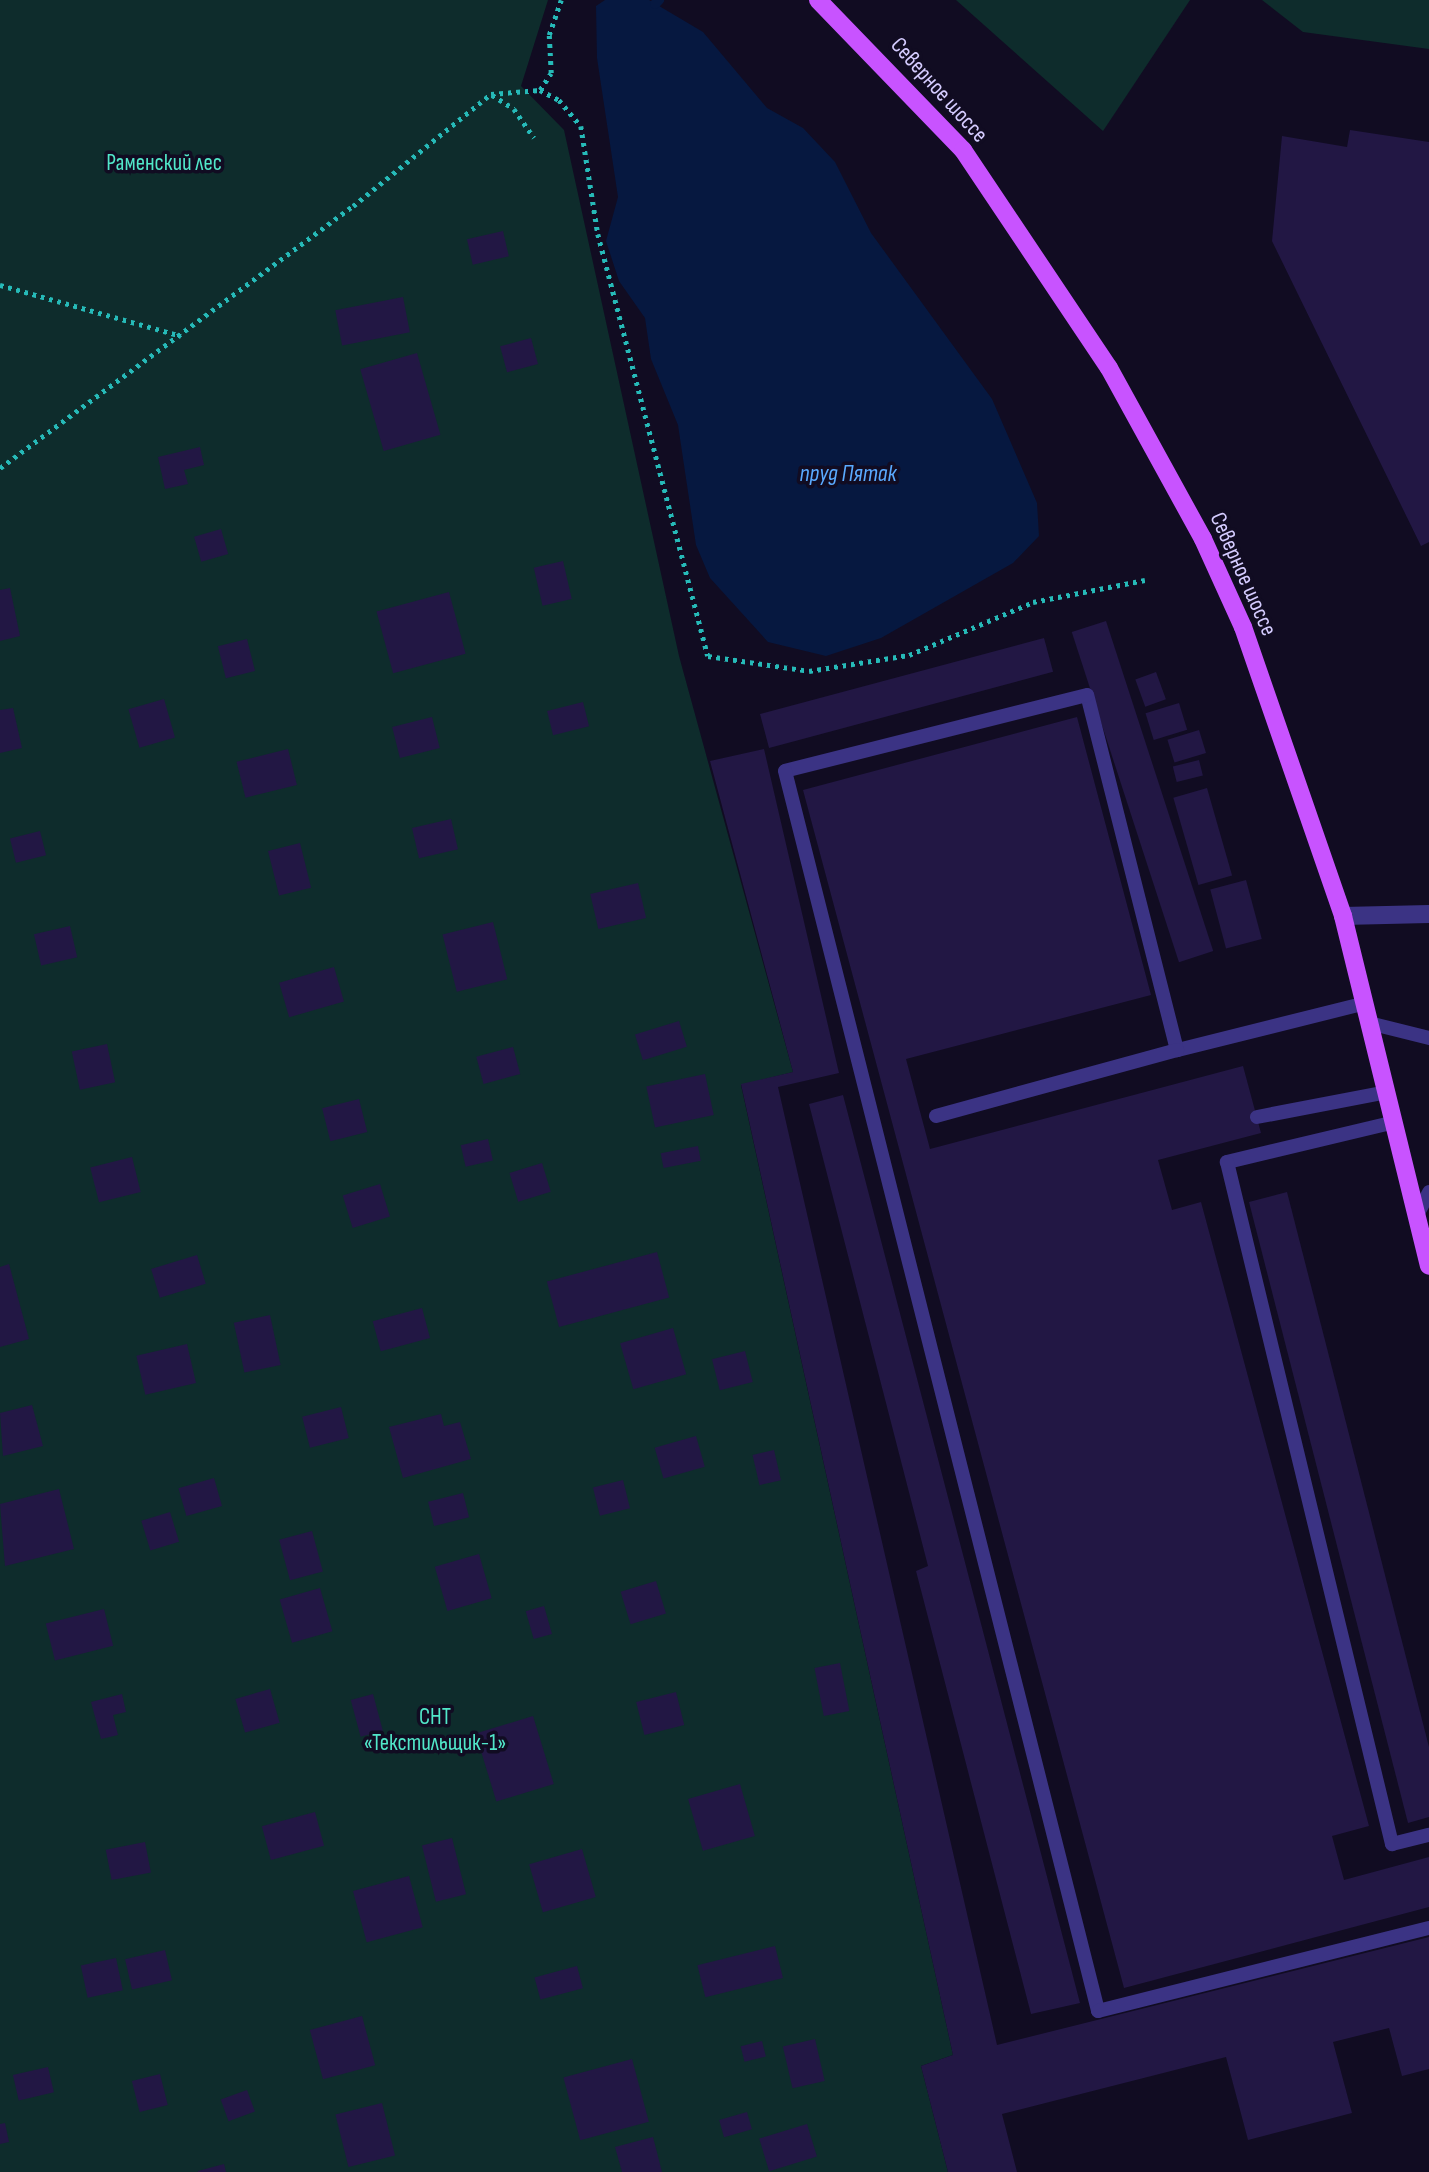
<!DOCTYPE html>
<html>
<head>
<meta charset="utf-8">
<style>
	body { margin:0 }
	#map { position:relative; width:1429px; height:2172px; overflow:hidden; background:#110c22; font-family:"Sofia Sans Condensed",sans-serif }
	div>[style] { position:absolute }
	.green>* { inset:0; background:#0e2c2c }
	.water>* { inset:0; background:#061840 }
	.stream>* { height:10px; margin:-5px; padding:0 5px; transform-origin:5px; border-radius:5px; background:#061840 }
	.building>* { inset:0; background:#221744; transform-origin:0 0 }
	.path>* { height:4.5px; margin-top:-2.25px; transform-origin:0; background:repeating-linear-gradient(90deg,#26bab8 0 3.5px,transparent 0 8.5px) }
	.service>* { height:14px; margin:-7px; padding:0 7px; transform-origin:7px; border-radius:7px; background:#3b3384 }
	.minor>* { height:18px; margin:-9px; padding:0 9px; transform-origin:9px; border-radius:9px; background:#3b3384 }
	.primary>* { height:18px; margin:-9px; padding:0 9px; transform-origin:9px; border-radius:9px; background:#c853ff }
	span { translate:-50% -50%; white-space:nowrap; text-align:center; line-height:1.15; -webkit-text-stroke:7px #110c22; paint-order:stroke }
	.street-label { font-size:23px; color:#d5ccff }
	.park-label { font-size:23px; color:#51e7c9 }
	.water-label { font-size:24px; color:#5aaaff; font-style:italic }
</style>
</head>
<body>
<div id="map">
	<div class="green">
		<div style="clip-path:polygon(0 0,548px 0,521px 86px,564px 130px,679px 656px,793px 1072px,741px 1085px,953px 2055px,921px 2066px,948px 2172px,0 2172px)"></div>
		<div style="clip-path:polygon(956px 0,1190px 0,1103px 131px)"></div>
		<div style="clip-path:polygon(1262px 0,1429px 0,1429px 49px,1303px 32px)"></div>
	</div>
	<div class="water">
		<div style="clip-path:polygon(605px 0,649px 0,703px 32px,767px 108px,803px 128px,835px 162px,871px 233px,992px 399px,1037px 503px,1039px 536px,1013px 563px,881px 638px,826px 656px,768px 642px,710px 578px,696px 545px,678px 425px,651px 359px,645px 318px,619px 281px,606px 241px,618px 197px,597px 58px,596px 6px)"></div>
	</div>
	<div class="stream">
		<div style="left:655px;top:4px;width:6px;rotate:-45deg"></div>
	</div>
	<div class="building">
		<div style="clip-path:polygon(1350px 130px,1429px 142px,1429px 542px,1421px 546px,1272px 241px,1282px 136px,1347px 147px)"></div>
		<div style="left:503px;top:231px;width:26px;height:37px;rotate:77deg"></div>
		<div style="left:403px;top:297px;width:36px;height:69px;rotate:79deg"></div>
		<div style="left:531px;top:338px;width:27px;height:32px;rotate:75deg"></div>
		<div style="left:417px;top:353px;width:85px;height:59px;rotate:74deg"></div>
		<div style="clip-path:polygon(200px 447px,204px 465px,184px 470px,188px 484px,165px 489px,158px 457px)"></div>
		<div style="left:221px;top:529px;width:26px;height:28px;rotate:74deg"></div>
		<div style="left:563px;top:561px;width:39px;height:30px;rotate:77deg"></div>
		<div style="clip-path:polygon(10px 588px,20px 636px,0 641px,0 590px)"></div>
		<div style="left:449px;top:592px;width:64px;height:75px;rotate:75deg"></div>
		<div style="left:1106px;top:621px;width:347px;height:36px;rotate:72deg"></div>
		<div style="left:1044px;top:638px;width:35px;height:294px;rotate:75deg"></div>
		<div style="left:247px;top:639px;width:33px;height:30px;rotate:76deg"></div>
		<div style="left:1156px;top:672px;width:29px;height:22px;rotate:70deg"></div>
		<div style="left:164px;top:699px;width:40px;height:37px;rotate:74deg"></div>
		<div style="left:583px;top:702px;width:25px;height:37px;rotate:76deg"></div>
		<div style="left:1179px;top:703px;width:28px;height:35px;rotate:73deg"></div>
		<div style="clip-path:polygon(13px 708px,22px 748px,0 753px,0 710px)"></div>
		<div style="left:432px;top:717px;width:32px;height:41px;rotate:76deg"></div>
		<div style="clip-path:polygon(1077px 717px,1151px 995px,906px 1059px,930px 1149px,1243px 1066px,1261px 1133px,1158px 1160px,1172px 1210px,1201px 1202px,1369px 1826px,1332px 1836px,1344px 1880px,1429px 1857px,1429px 1907px,1124px 1988px,803px 790px)"></div>
		<div style="left:1199px;top:730px;width:24px;height:33px;rotate:73deg"></div>
		<div style="left:288px;top:749px;width:37px;height:53px;rotate:76deg"></div>
		<div style="clip-path:polygon(764px 749px,839px 1073px,778px 1087px,997px 2045px,1429px 1937px,1429px 2069px,1402px 2076px,1389px 2028px,1333px 2042px,1352px 2113px,1248px 2140px,1226px 2057px,1002px 2114px,1017px 2172px,948px 2172px,921px 2066px,953px 2055px,741px 1084px,793px 1072px,710px 761px)"></div>
		<div style="left:1199px;top:760px;width:16px;height:27px;rotate:76deg"></div>
		<div style="left:1207px;top:788px;width:91px;height:35px;rotate:74deg"></div>
		<div style="left:451px;top:819px;width:31px;height:40px;rotate:77deg"></div>
		<div style="left:40px;top:831px;width:25px;height:31px;rotate:76deg"></div>
		<div style="left:300px;top:843px;width:46px;height:33px;rotate:76deg"></div>
		<div style="left:1246px;top:880px;width:61px;height:37px;rotate:75deg"></div>
		<div style="left:638px;top:883px;width:36px;height:49px;rotate:77deg"></div>
		<div style="left:493px;top:922px;width:59px;height:52px;rotate:76deg"></div>
		<div style="left:70px;top:926px;width:32px;height:37px;rotate:77deg"></div>
		<div style="left:334px;top:967px;width:36px;height:57px;rotate:74deg"></div>
		<div style="left:679px;top:1021px;width:27px;height:46px;rotate:73deg"></div>
		<div style="left:107px;top:1044px;width:39px;height:36px;rotate:78deg"></div>
		<div style="left:513px;top:1047px;width:28px;height:38px;rotate:75deg"></div>
		<div style="left:705px;top:1074px;width:42px;height:60px;rotate:78deg"></div>
		<div style="clip-path:polygon(843px 1095px,1080px 2003px,1031px 2014px,916px 1571px,928px 1566px,809px 1104px)"></div>
		<div style="left:359px;top:1099px;width:34px;height:38px;rotate:76deg"></div>
		<div style="left:488px;top:1139px;width:22px;height:28px;rotate:77deg"></div>
		<div style="left:698px;top:1146px;width:15px;height:38px;rotate:79deg"></div>
		<div style="left:132px;top:1157px;width:36px;height:43px;rotate:76deg"></div>
		<div style="left:542px;top:1163px;width:30px;height:34px;rotate:73deg"></div>
		<div style="left:380px;top:1184px;width:34px;height:39px;rotate:73deg"></div>
		<div style="clip-path:polygon(1287px 1192px,1429px 1747px,1429px 1817px,1408px 1823px,1249px 1202px)"></div>
		<div style="left:657px;top:1252px;width:47px;height:114px;rotate:75deg"></div>
		<div style="left:197px;top:1255px;width:30px;height:48px;rotate:73deg"></div>
		<div style="clip-path:polygon(9px 1264px,29px 1339px,0 1347px,0 1267px)"></div>
		<div style="left:422px;top:1308px;width:31px;height:51px;rotate:75deg"></div>
		<div style="left:270px;top:1315px;width:51px;height:37px;rotate:78deg"></div>
		<div style="left:673px;top:1328px;width:48px;height:55px;rotate:74deg"></div>
		<div style="left:187px;top:1344px;width:40px;height:52px;rotate:77deg"></div>
		<div style="left:745px;top:1351px;width:32px;height:34px;rotate:76deg"></div>
		<div style="clip-path:polygon(32px 1405px,43px 1446px,3px 1456px,0 1413px)"></div>
		<div style="left:341px;top:1407px;width:32px;height:40px;rotate:76deg"></div>
		<div style="clip-path:polygon(441px 1414px,444px 1426px,460px 1422px,471px 1459px,403px 1478px,389px 1427px)"></div>
		<div style="left:696px;top:1436px;width:32px;height:43px;rotate:74deg"></div>
		<div style="left:774px;top:1450px;width:31px;height:22px;rotate:77deg"></div>
		<div style="left:214px;top:1478px;width:29px;height:37px;rotate:74deg"></div>
		<div style="left:623px;top:1480px;width:29px;height:31px;rotate:76deg"></div>
		<div style="clip-path:polygon(59px 1489px,74px 1549px,5px 1566px,0 1504px)"></div>
		<div style="left:463px;top:1493px;width:25px;height:36px;rotate:76deg"></div>
		<div style="left:170px;top:1512px;width:31px;height:30px;rotate:73deg"></div>
		<div style="left:312px;top:1531px;width:42px;height:34px;rotate:75deg"></div>
		<div style="left:479px;top:1554px;width:46px;height:46px;rotate:74deg"></div>
		<div style="left:656px;top:1581px;width:34px;height:37px;rotate:73deg"></div>
		<div style="left:320px;top:1588px;width:45px;height:42px;rotate:74deg"></div>
		<div style="left:544px;top:1606px;width:29px;height:19px;rotate:74deg"></div>
		<div style="left:104px;top:1609px;width:38px;height:60px;rotate:76deg"></div>
		<div style="left:840px;top:1663px;width:49px;height:26px;rotate:79deg"></div>
		<div style="left:270px;top:1689px;width:35px;height:36px;rotate:74deg"></div>
		<div style="left:676px;top:1692px;width:34px;height:41px;rotate:76deg"></div>
		<div style="clip-path:polygon(122px 1694px,126px 1712px,113px 1715px,118px 1735px,101px 1739px,91px 1702px)"></div>
		<div style="left:373px;top:1694px;width:38px;height:23px;rotate:75deg"></div>
		<div style="left:533px;top:1716px;width:71px;height:60px;rotate:73deg"></div>
		<div style="left:740px;top:1784px;width:54px;height:54px;rotate:74deg"></div>
		<div style="left:315px;top:1812px;width:35px;height:55px;rotate:75deg"></div>
		<div style="left:452px;top:1838px;width:58px;height:31px;rotate:76deg"></div>
		<div style="left:145px;top:1842px;width:31px;height:40px;rotate:79deg"></div>
		<div style="left:582px;top:1849px;width:50px;height:55px;rotate:74deg"></div>
		<div style="left:409px;top:1876px;width:53px;height:58px;rotate:75deg"></div>
		<div style="left:775px;top:1946px;width:33px;height:80px;rotate:76deg"></div>
		<div style="left:165px;top:1950px;width:31px;height:41px;rotate:77deg"></div>
		<div style="left:116px;top:1958px;width:33px;height:36px;rotate:78deg"></div>
		<div style="left:577px;top:1966px;width:23px;height:44px;rotate:75deg"></div>
		<div style="left:362px;top:2016px;width:51px;height:54px;rotate:75deg"></div>
		<div style="left:815px;top:2039px;width:43px;height:33px;rotate:77deg"></div>
		<div style="left:762px;top:2041px;width:16px;height:22px;rotate:76deg"></div>
		<div style="left:632px;top:2059px;width:65px;height:71px;rotate:75deg"></div>
		<div style="left:48px;top:2067px;width:26px;height:36px;rotate:77deg"></div>
		<div style="left:160px;top:2074px;width:32px;height:29px;rotate:76deg"></div>
		<div style="left:247px;top:2090px;width:23px;height:28px;rotate:70deg"></div>
		<div style="left:382px;top:2103px;width:54px;height:48px;rotate:76deg"></div>
		<div style="left:747px;top:2112px;width:18px;height:29px;rotate:74deg"></div>
		<div style="clip-path:polygon(5px 2123px,9px 2142px,0 2144px,0 2124px)"></div>
		<div style="left:807px;top:2124px;width:34px;height:50px;rotate:73deg"></div>
		<div style="clip-path:polygon(653px 2137px,662px 2172px,622px 2172px,615px 2147px)"></div>
		<div style="clip-path:polygon(224px 2164px,226px 2172px,198px 2172px,198px 2171px)"></div>
	</div>
	<div class="path">
		<div style="left:540px;top:90px;width:21px;rotate:28deg"></div>
		<div style="left:559px;top:100px;width:34px;rotate:50deg"></div>
		<div style="left:581px;top:126px;width:109px;rotate:81.1deg"></div>
		<div style="left:598px;top:234px;width:436px;rotate:75.4deg"></div>
		<div style="left:708px;top:656px;width:102px;rotate:8.4deg"></div>
		<div style="left:809px;top:671px;width:101px;rotate:-9.1deg"></div>
		<div style="left:909px;top:655px;width:135px;rotate:-23.1deg"></div>
		<div style="left:1033px;top:602px;width:114px;rotate:-11.1deg"></div>
		<div style="left:492px;top:95px;width:26px;rotate:32deg"></div>
		<div style="left:514px;top:109px;width:35px;rotate:55deg"></div>
		<div style="left:0;top:285px;width:188px;rotate:15.7deg"></div>
		<div style="left:0;top:468px;width:440px;rotate:-36.6deg"></div>
		<div style="left:353px;top:206px;width:178px;rotate:-39.1deg"></div>
		<div style="left:491px;top:94px;width:49px;rotate:-4.7deg"></div>
		<div style="left:540px;top:90px;width:20px;rotate:-57deg"></div>
		<div style="left:551px;top:73px;width:38px;rotate:-93deg"></div>
		<div style="left:549px;top:35px;width:37px;rotate:-71deg"></div>
	</div>
	<div class="service">
		<div style="left:1366px;top:1003px;width:195px;rotate:166deg"></div>
		<div style="left:1177px;top:1050px;width:366px;rotate:-104.2deg"></div>
		<div style="left:1087px;top:695px;width:311px;rotate:165.9deg"></div>
		<div style="left:785px;top:771px;width:1279px;rotate:75.83deg"></div>
		<div style="left:1098px;top:2011px;width:341px;rotate:-14.1deg"></div>
		<div style="left:1373px;top:1024px;width:58px;rotate:14deg"></div>
		<div style="left:936px;top:1116px;width:250px;rotate:-15.3deg"></div>
		<div style="left:1257px;top:1117px;width:132px;rotate:-10.9deg"></div>
		<div style="left:1395px;top:1122px;width:173px;rotate:166.6deg"></div>
		<div style="left:1227px;top:1162px;width:702px;rotate:76.4deg"></div>
		<div style="left:1392px;top:1844px;width:38px;rotate:-14deg"></div>
		<div style="left:1417px;top:1215px;width:26px;rotate:-62deg"></div>
	</div>
	<div class="minor">
		<div style="left:1343px;top:916px;width:86px;rotate:-1.3deg"></div>
	</div>
	<div class="primary">
		<div style="left:818px;top:0;width:209px;rotate:46deg"></div>
		<div style="left:963px;top:150px;width:262px;rotate:56.2deg"></div>
		<div style="left:1109px;top:368px;width:195px;rotate:61.2deg"></div>
		<div style="left:1203px;top:539px;width:97px;rotate:65.6deg"></div>
		<div style="left:1243px;top:627px;width:306px;rotate:70.9deg"></div>
		<div style="left:1343px;top:916px;width:360px;rotate:76.2deg"></div>
	</div>
	<div class="street-label">
		<span style="left:939px;top:90px;rotate:48deg">Северное шоссе</span>
		<span style="left:1243px;top:574px;rotate:66deg">Северное шоссе</span>
	</div>
	<div class="park-label">
		<span style="left:164px;top:163px">Раменский лес</span>
		<span style="left:435px;top:1730px">СНТ<br>«Текстильщик-1»</span>
	</div>
	<div class="water-label">
		<span style="left:848px;top:474px">пруд Пятак</span>
	</div>
</div>
</body>
</html>
